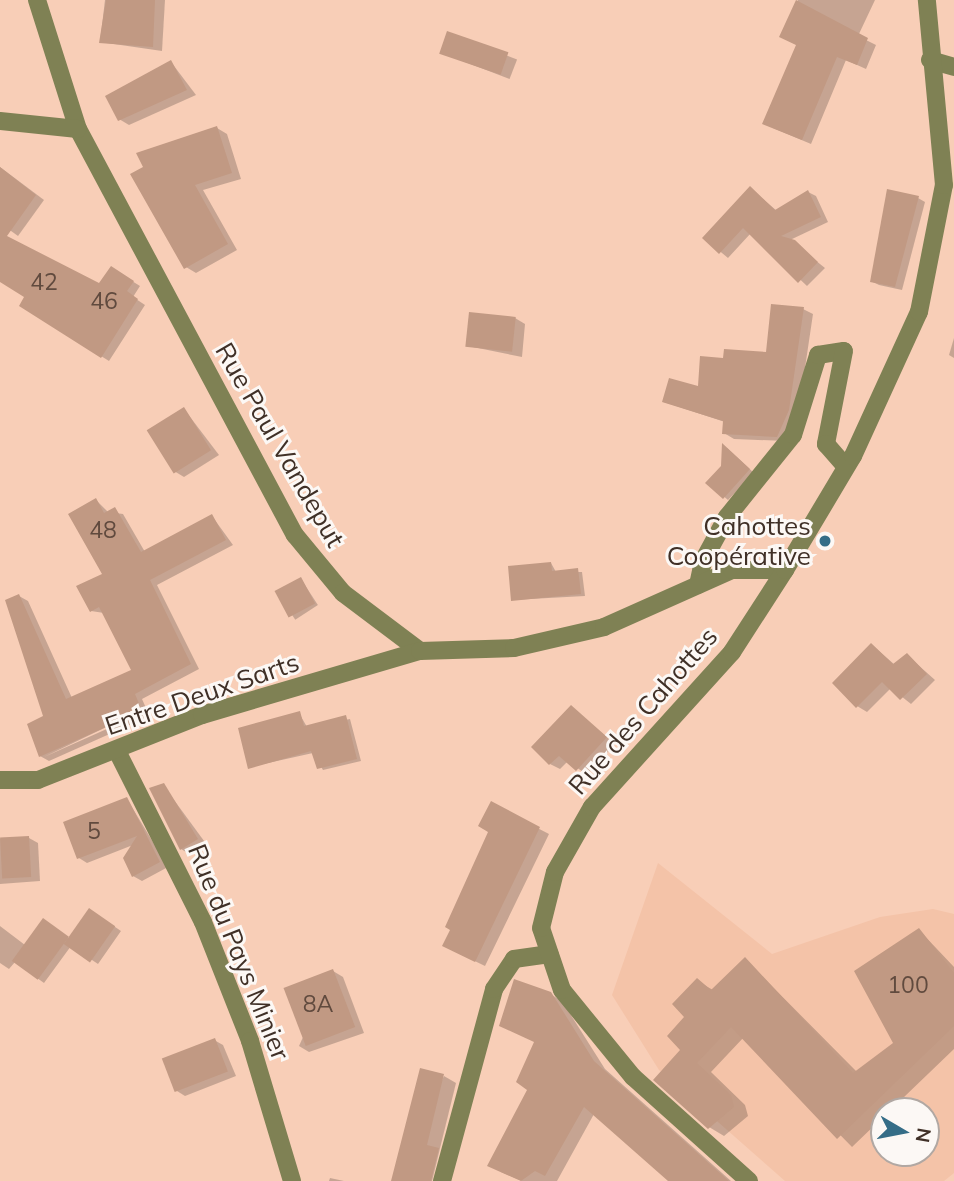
<!DOCTYPE html>
<html>
<head>
<meta charset="utf-8">
<style>
	body { margin:0 }
	#map { position:relative; width:954px; height:1181px; overflow:hidden; background:#f8ceb7; font-family:Mulish,sans-serif }
	div>[style] { position:absolute }
	.built>* { inset:0; background:#f4c3a8 }
	.shadow>* { inset:0; background:#0003; transform-origin:0 0 }
	.building>* { inset:0; background:#c19983; transform-origin:0 0 }
	.minor>* { height:18px; margin:-9px; padding:0 9px; transform-origin:9px; border-radius:9px; background:#7f8154 }
	.dots>* { width:19px; height:19px; translate:-50% -50%; box-sizing:border-box; border:4px solid #fcf8f5; border-radius:50% }
	span { translate:-50% -50%; white-space:nowrap; text-align:center; line-height:1.15; -webkit-text-stroke:6px #fcf8f5; paint-order:stroke }
	.number-label { font-size:23px; color:#604a3e }
	.number-label span { -webkit-text-stroke-width:0 }
	.street-label { font-size:26px; color:#403027 }
	.poi-label { font-size:26px; color:#403027 }
	.right { translate:-100% -50%; text-align:right }
	.north { position:absolute; left:870px; top:1097px; width:70px; height:70px; box-sizing:border-box; background:#fcf8f5; border:2px solid #b1a8a3; border-radius:50%; rotate:100deg; font-size:19px; font-weight:700; line-height:28px; text-align:center; color:#403027 }
	.north::after { content:''; display:block; margin:auto; width:24px; height:32px; background:#356d87; clip-path:polygon(50% 0,100% 100%,50% 72%,0 100%) }
</style>
</head>
<body>
<div id="map">
	<div class="built">
		<div style="clip-path:polygon(evenodd,658px 863px,772px 954px,880px 917px,933px 909px,954px 914px,954px 1173px,944px 1181px,785px 1181px,659px 1070px,612px 995px,658px 863px,884px 1111px,926px 1111px,926px 1153px,884px 1153px,884px 1111px)"></div>
	</div>
	<div class="shadow">
		<div style="clip-path:polygon(105px 0,165px 0,162px 51px,100px 42px)"></div>
		<div style="clip-path:polygon(798px 0,875px 0,858px 36px,876px 45px,866px 69px,846px 60px,811px 144px,773px 128px,797px 45px,781px 37px)"></div>
		<div style="left:448px;top:33px;width:74px;height:21px;rotate:21deg"></div>
		<div style="clip-path:polygon(171px 62px,196px 95px,129px 125px,119px 119px)"></div>
		<div style="clip-path:polygon(217px 128px,227px 134px,241px 179px,203px 190px,237px 250px,196px 273px,186px 267px,133px 175px)"></div>
		<div style="clip-path:polygon(0 167px,44px 200px,18px 236px,0 223px)"></div>
		<div style="clip-path:polygon(750px 188px,777px 211px,808px 192px,816px 196px,828px 222px,790px 240px,825px 268px,807px 286px,751px 233px,728px 258px,704px 238px)"></div>
		<div style="clip-path:polygon(918px 198px,925px 202px,902px 290px,879px 285px,871px 281px)"></div>
		<div style="clip-path:polygon(0 255px,99px 286px,111px 268px,140px 286px,133px 297px,145px 305px,109px 361px,21px 306px,27px 297px,0 280px)"></div>
		<div style="clip-path:polygon(803px 309px,813px 314px,798px 415px,787px 441px,734px 439px,724px 433px,725px 422px,664px 402px,768px 354px)"></div>
		<div style="clip-path:polygon(515px 318px,525px 324px,522px 357px,468px 346px)"></div>
		<div style="clip-path:polygon(954px 338px,954px 358px,949px 355px)"></div>
		<div style="clip-path:polygon(184px 409px,219px 455px,184px 477px,174px 471px)"></div>
		<div style="clip-path:polygon(727px 448px,754px 473px,728px 500px,708px 483px,722px 467px)"></div>
		<div style="clip-path:polygon(96px 500px,108px 512px,123px 514px,145px 552px,212px 516px,233px 545px,157px 585px,199px 669px,142px 699px,146px 708px,44px 757px,147px 711px,150px 716px,49px 761px,40px 756px,45px 717px,19px 596px,28px 601px,72px 698px,134px 671px,104px 613px,91px 611px,104px 575px)"></div>
		<div style="clip-path:polygon(551px 563px,556px 572px,582px 572px,585px 596px,512px 600px)"></div>
		<div style="left:301px;top:579px;width:31px;height:27px;rotate:57deg"></div>
		<div style="clip-path:polygon(872px 645px,895px 665px,907px 655px,935px 680px,911px 704px,891px 688px,867px 712px,857px 706px)"></div>
		<div style="clip-path:polygon(571px 707px,615px 744px,587px 775px,568px 761px,560px 769px,550px 764px)"></div>
		<div style="clip-path:polygon(299px 713px,307px 727px,350px 719px,361px 761px,323px 770px,313px 753px,250px 767px)"></div>
		<div style="clip-path:polygon(163px 785px,207px 845px,191px 855px,181px 849px)"></div>
		<div style="clip-path:polygon(127px 799px,168px 867px,142px 881px,133px 876px,133px 845px,87px 863px,79px 858px)"></div>
		<div style="clip-path:polygon(491px 804px,549px 834px,485px 966px,454px 951px,490px 831px)"></div>
		<div style="clip-path:polygon(29px 838px,38px 843px,40px 881px,0 884px,0 839px)"></div>
		<div style="clip-path:polygon(96px 914px,121px 931px,98px 964px,71px 946px,44px 983px,15px 962px,9px 969px,0 963px,0 926px,25px 945px,43px 920px,69px 939px)"></div>
		<div style="clip-path:polygon(919px 930px,954px 967px,954px 1049px,852px 1147px,744px 1037px,711px 1072px,745px 1105px,748px 1116px,724px 1136px,709px 1127px,682px 1050px,697px 981px,713px 990px,745px 959px,857px 1072px,895px 1043px)"></div>
		<div style="clip-path:polygon(333px 971px,343px 977px,364px 1033px,309px 1052px,299px 1046px)"></div>
		<div style="clip-path:polygon(550px 994px,562px 1001px,605px 1069px,731px 1181px,671px 1181px,594px 1114px,557px 1181px,522px 1181px,501px 1172px,530px 1089px)"></div>
		<div style="clip-path:polygon(214px 1040px,223px 1045px,236px 1076px,185px 1096px,177px 1091px)"></div>
		<div style="clip-path:polygon(444px 1076px,456px 1083px,432px 1181px,392px 1181px)"></div>
		<div style="clip-path:polygon(330px 1178px,344px 1181px,329px 1181px)"></div>
	</div>
	<div class="building">
		<div style="clip-path:polygon(106px 0,155px 0,153px 47px,99px 43px)"></div>
		<div style="clip-path:polygon(796px 0,868px 38px,857px 65px,837px 57px,802px 140px,762px 124px,796px 45px,779px 37px)"></div>
		<div style="left:447px;top:31px;width:65px;height:24px;rotate:19deg"></div>
		<div style="clip-path:polygon(171px 60px,187px 90px,118px 121px,105px 96px)"></div>
		<div style="clip-path:polygon(217px 126px,232px 173px,195px 185px,228px 244px,184px 269px,130px 174px,143px 167px,136px 153px)"></div>
		<div style="clip-path:polygon(0 167px,36px 195px,7px 236px,99px 283px,111px 266px,134px 281px,127px 291px,138px 299px,101px 358px,19px 306px,24px 297px,0 282px)"></div>
		<div style="clip-path:polygon(750px 186px,775px 210px,808px 190px,821px 217px,781px 236px,795px 240px,818px 262px,798px 283px,743px 228px,719px 254px,702px 238px)"></div>
		<div style="clip-path:polygon(887px 189px,919px 196px,895px 287px,870px 282px)"></div>
		<div style="clip-path:polygon(771px 304px,804px 307px,789px 410px,777px 437px,722px 434px,723px 421px,662px 402px,669px 378px,698px 386px,700px 356px,723px 358px,724px 349px,766px 352px)"></div>
		<div style="left:469px;top:312px;width:47px;height:35px;rotate:6deg"></div>
		<div style="left:184px;top:407px;width:51px;height:44px;rotate:58deg"></div>
		<div style="clip-path:polygon(722px 443px,750px 469px,723px 499px,705px 483px,721px 466px)"></div>
		<div style="clip-path:polygon(96px 498px,104px 513px,115px 507px,141px 552px,212px 514px,226px 540px,150px 580px,191px 664px,135px 694px,142px 711px,39px 757px,27px 724px,43px 716px,5px 600px,19px 594px,66px 699px,131px 670px,99px 607px,90px 612px,76px 586px,102px 574px,68px 514px)"></div>
		<div style="clip-path:polygon(551px 562px,552px 571px,578px 568px,581px 594px,511px 601px,508px 566px)"></div>
		<div style="left:301px;top:577px;width:30px;height:30px;rotate:62deg"></div>
		<div style="clip-path:polygon(871px 643px,893px 664px,907px 653px,927px 674px,900px 700px,882px 682px,856px 708px,832px 683px)"></div>
		<div style="clip-path:polygon(571px 705px,607px 737px,576px 771px,559px 756px,549px 765px,531px 747px)"></div>
		<div style="clip-path:polygon(300px 711px,304px 726px,346px 715px,357px 759px,317px 769px,311px 751px,248px 769px,238px 728px)"></div>
		<div style="clip-path:polygon(164px 783px,198px 839px,180px 850px,149px 788px)"></div>
		<div style="clip-path:polygon(127px 797px,160px 862px,132px 877px,123px 858px,137px 836px,77px 859px,63px 822px)"></div>
		<div style="clip-path:polygon(491px 801px,540px 827px,475px 962px,442px 946px,450px 930px,445px 927px,488px 832px,478px 826px)"></div>
		<div style="left:29px;top:836px;width:41px;height:29px;rotate:87deg"></div>
		<div style="left:89px;top:908px;width:32px;height:44px;rotate:35deg"></div>
		<div style="left:43px;top:918px;width:32px;height:53px;rotate:36deg"></div>
		<div style="clip-path:polygon(919px 928px,954px 973px,954px 1026px,837px 1139px,731px 1027px,697px 1063px,731px 1095px,734px 1107px,708px 1129px,653px 1080px,680px 1050px,667px 1036px,684px 1017px,672px 1004px,697px 978px,711px 990px,745px 957px,853px 1073px,893px 1043px,854px 971px)"></div>
		<div style="left:333px;top:969px;width:62px;height:53px;rotate:69deg"></div>
		<div style="clip-path:polygon(514px 979px,551px 992px,594px 1061px,729px 1181px,668px 1181px,584px 1107px,545px 1176px,535px 1171px,521px 1181px,487px 1166px,527px 1090px,516px 1082px,534px 1042px,499px 1026px)"></div>
		<div style="left:215px;top:1038px;width:36px;height:57px;rotate:69deg"></div>
		<div style="clip-path:polygon(420px 1068px,444px 1074px,427px 1145px,439px 1148px,431px 1181px,391px 1181px)"></div>
	</div>
	<div class="minor">
		<div style="left:37px;top:0;width:135px;rotate:72.4deg"></div>
		<div style="left:78px;top:129px;width:460px;rotate:61.9deg"></div>
		<div style="left:295px;top:535px;width:75px;rotate:50.4deg"></div>
		<div style="left:343px;top:593px;width:96px;rotate:37deg"></div>
		<div style="left:930px;top:60px;width:25px;rotate:16deg"></div>
		<div style="left:0;top:121px;width:78px;rotate:5.9deg"></div>
		<div style="left:698px;top:585px;width:25px;rotate:-78deg"></div>
		<div style="left:703px;top:561px;width:50px;rotate:-61.4deg"></div>
		<div style="left:727px;top:517px;width:105px;rotate:-51.2deg"></div>
		<div style="left:793px;top:435px;width:84px;rotate:-72.6deg"></div>
		<div style="left:818px;top:355px;width:26px;rotate:-9deg"></div>
		<div style="left:844px;top:351px;width:95px;rotate:101deg"></div>
		<div style="left:826px;top:444px;width:30px;rotate:49deg"></div>
		<div style="left:117px;top:751px;width:191px;rotate:63.3deg"></div>
		<div style="left:203px;top:922px;width:128px;rotate:68.4deg"></div>
		<div style="left:250px;top:1041px;width:146px;rotate:73.3deg"></div>
		<div style="left:0;top:780px;width:38px"></div>
		<div style="left:38px;top:780px;width:176px;rotate:-21.6deg"></div>
		<div style="left:202px;top:715px;width:227px;rotate:-16.4deg"></div>
		<div style="left:420px;top:651px;width:94px;rotate:-1.8deg"></div>
		<div style="left:514px;top:648px;width:92px;rotate:-13.1deg"></div>
		<div style="left:604px;top:627px;width:140px;rotate:-24deg"></div>
		<div style="left:732px;top:570px;width:53px"></div>
		<div style="left:442px;top:1181px;width:199px;rotate:-74.8deg"></div>
		<div style="left:494px;top:989px;width:36px;rotate:-56deg"></div>
		<div style="left:514px;top:959px;width:36px;rotate:-8deg"></div>
		<div style="left:749px;top:1181px;width:156px;rotate:-138.1deg"></div>
		<div style="left:633px;top:1077px;width:112px;rotate:-129.2deg"></div>
		<div style="left:562px;top:990px;width:65px;rotate:-108.7deg"></div>
		<div style="left:541px;top:928px;width:58px;rotate:-76deg"></div>
		<div style="left:555px;top:872px;width:75px;rotate:-60.4deg"></div>
		<div style="left:592px;top:807px;width:209px;rotate:-47.9deg"></div>
		<div style="left:732px;top:652px;width:98px;rotate:-57.1deg"></div>
		<div style="left:785px;top:570px;width:133px;rotate:-59.2deg"></div>
		<div style="left:853px;top:456px;width:158px;rotate:-65.4deg"></div>
		<div style="left:919px;top:312px;width:129px;rotate:-78.9deg"></div>
		<div style="left:944px;top:185px;width:186px;rotate:-95.3deg"></div>
	</div>
	<div class="dots">
		<div style="left:825px;top:541px;background:#356d87"></div>
	</div>
	<div class="number-label">
		<span style="left:44px;top:282px">42</span>
		<span style="left:104px;top:301px">46</span>
		<span style="left:103px;top:530px">48</span>
		<span style="left:94px;top:831px">5</span>
		<span style="left:908px;top:985px">100</span>
		<span style="left:318px;top:1004px">8A</span>
	</div>
	<div class="street-label">
		<span style="left:280px;top:445px;rotate:60deg">Rue Paul Vandeput</span>
		<span style="left:202px;top:694px;rotate:-19deg">Entre Deux Sarts</span>
		<span style="left:643px;top:711px;rotate:-49deg">Rue des Cahottes</span>
		<span style="left:239px;top:952px;rotate:68deg">Rue du Pays Minier</span>
	</div>
	<div class="poi-label">
		<span class="right" style="left:811px;top:541px">Cahottes<br>Coopérative</span>
	</div>
	<div class="north">N</div>
</div>
</body>
</html>
